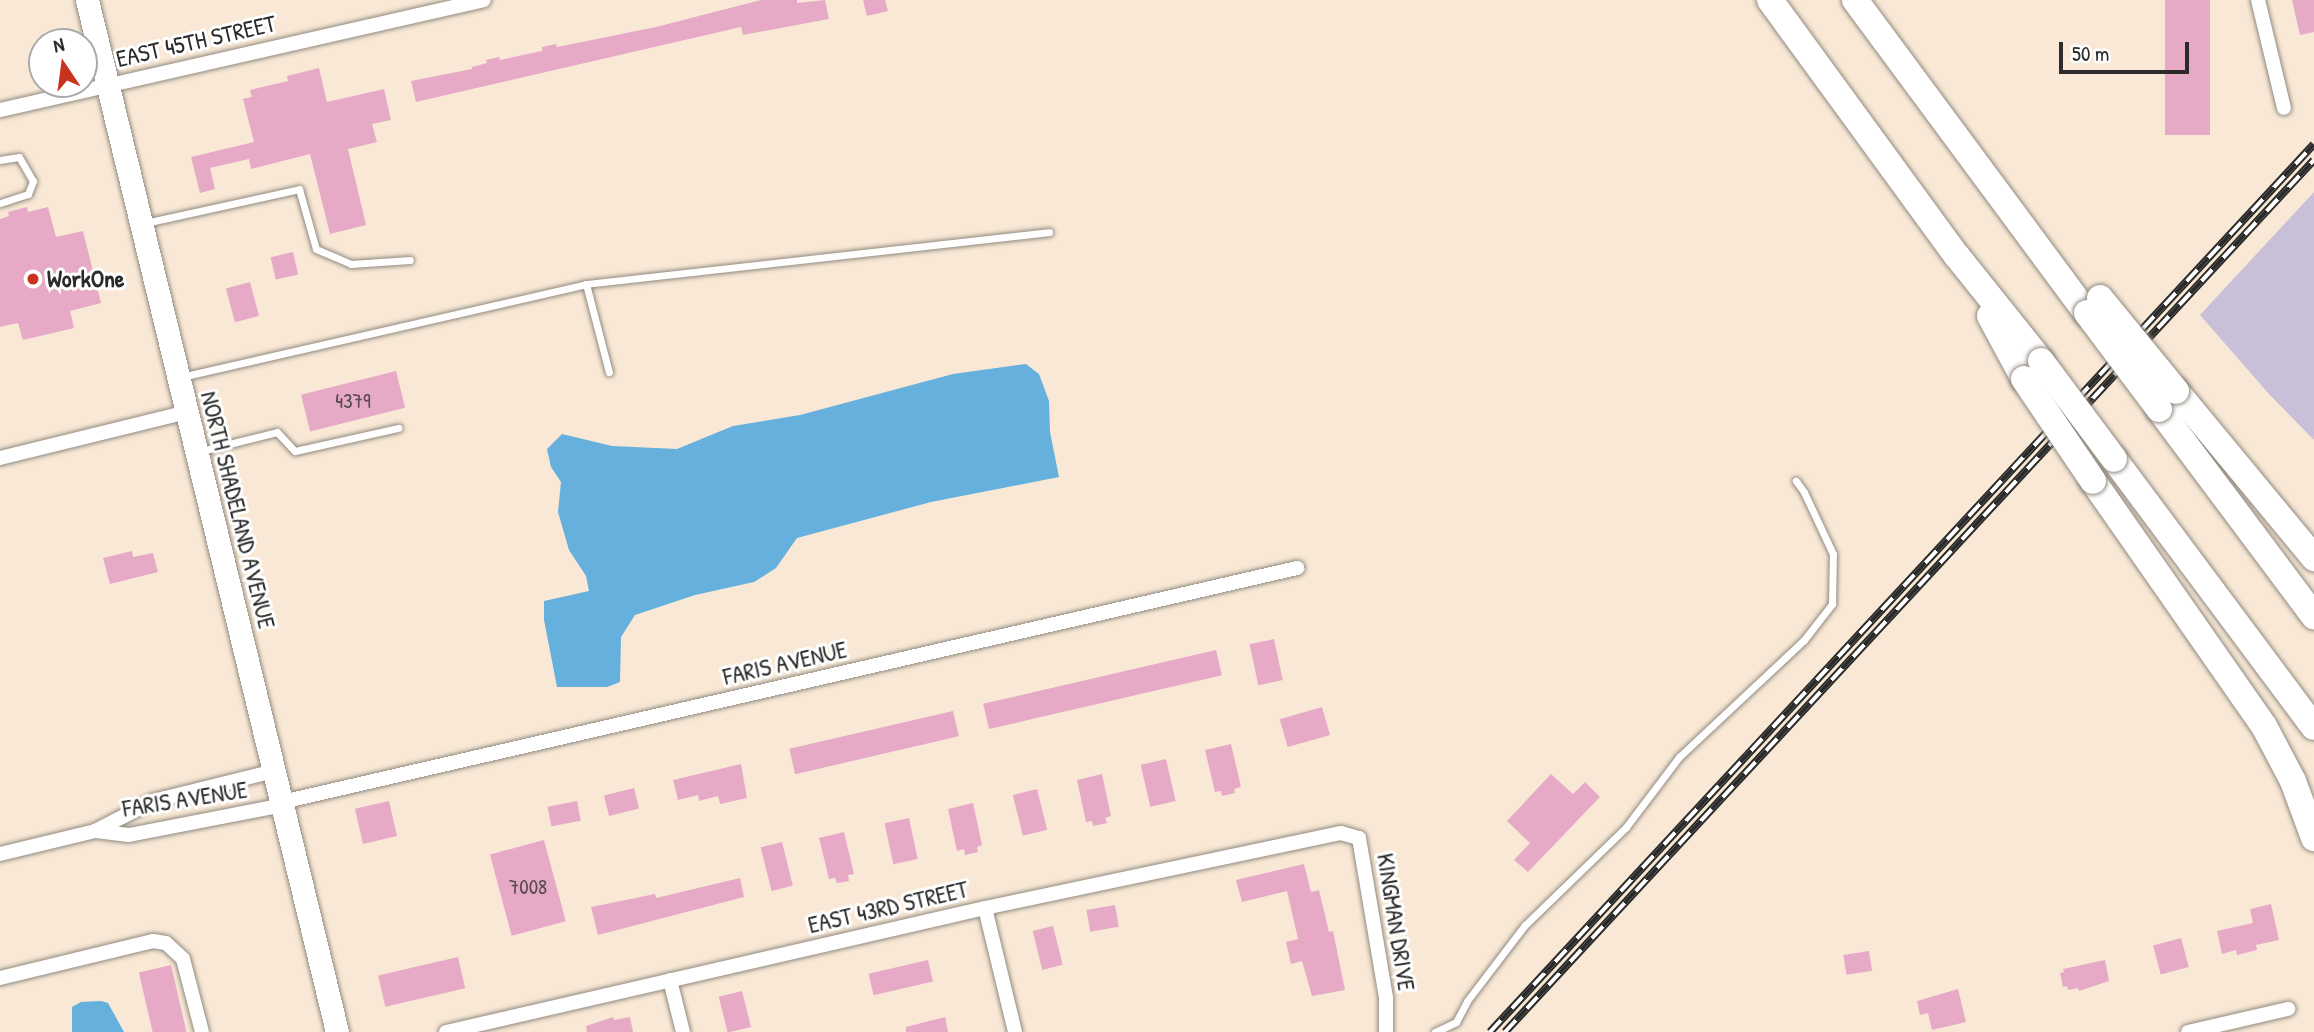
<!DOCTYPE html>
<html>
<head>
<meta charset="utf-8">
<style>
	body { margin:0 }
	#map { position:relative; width:2314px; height:1032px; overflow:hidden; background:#f8e8d5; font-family:"Patrick Hand",sans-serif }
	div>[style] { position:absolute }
	.industrial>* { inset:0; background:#c7c0d8 }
	.water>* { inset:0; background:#65b0dd }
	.building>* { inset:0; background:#e6aac7; transform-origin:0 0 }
	.roads { filter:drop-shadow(0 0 2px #928a80) drop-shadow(0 0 2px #928a80) }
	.service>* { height:7px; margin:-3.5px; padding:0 3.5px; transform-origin:3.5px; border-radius:3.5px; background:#fff }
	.minor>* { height:14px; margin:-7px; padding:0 7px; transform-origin:7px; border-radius:7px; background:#fff }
	.primary>* { height:23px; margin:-11.5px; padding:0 11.5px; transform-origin:11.5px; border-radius:11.5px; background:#fff }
	.motorway>* { height:26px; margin:-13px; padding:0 13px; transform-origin:13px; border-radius:13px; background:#fff }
	.rail>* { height:8px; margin-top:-4px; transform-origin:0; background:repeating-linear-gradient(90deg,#fff 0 16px,#2b2b2b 0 32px); box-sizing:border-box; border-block:2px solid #2b2b2b }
	.bridges { filter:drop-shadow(0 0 2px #928a80) drop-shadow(0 0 2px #928a80) }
	.motorway-bridge>* { height:26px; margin:-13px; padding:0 13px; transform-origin:13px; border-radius:13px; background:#fff }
	.dots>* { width:19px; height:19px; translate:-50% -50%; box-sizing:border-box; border:4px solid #fff; border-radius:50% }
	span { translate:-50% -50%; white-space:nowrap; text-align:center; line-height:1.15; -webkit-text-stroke:6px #fff; paint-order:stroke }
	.number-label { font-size:21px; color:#5a4b52 }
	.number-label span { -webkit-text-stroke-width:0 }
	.street-label { font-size:24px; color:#2b2b2b }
	.poi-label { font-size:24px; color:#2b2b2b; font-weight:700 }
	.left { translate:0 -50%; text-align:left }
	.north { position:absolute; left:28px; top:28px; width:70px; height:70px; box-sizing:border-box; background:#fff; border:2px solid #aaa; border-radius:50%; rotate:347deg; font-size:19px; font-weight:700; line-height:28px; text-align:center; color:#2b2b2b }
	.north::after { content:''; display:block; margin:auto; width:24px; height:32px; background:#c8321e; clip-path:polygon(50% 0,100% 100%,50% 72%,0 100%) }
	.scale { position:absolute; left:2059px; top:42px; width:130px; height:32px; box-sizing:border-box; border:4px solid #2b2b2b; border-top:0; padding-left:9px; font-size:21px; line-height:24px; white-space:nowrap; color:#2b2b2b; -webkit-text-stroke:5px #fff; paint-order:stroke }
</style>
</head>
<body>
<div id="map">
	<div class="industrial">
		<div style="clip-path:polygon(2314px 192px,2314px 440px,2269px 394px,2200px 315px)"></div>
	</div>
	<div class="water">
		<div style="clip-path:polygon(1026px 364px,1039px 374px,1049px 401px,1050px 432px,1059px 477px,931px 502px,797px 538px,776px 568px,754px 582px,695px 595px,635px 615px,621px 637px,620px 682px,607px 687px,557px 687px,544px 620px,544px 601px,589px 591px,586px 576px,569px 550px,558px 512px,561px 482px,551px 467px,547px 449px,562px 434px,612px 446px,677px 449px,733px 426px,800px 415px,953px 374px)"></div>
		<div style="clip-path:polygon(101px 1001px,108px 1003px,124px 1032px,72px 1032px,72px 1007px,81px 1002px)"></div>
	</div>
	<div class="building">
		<div style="clip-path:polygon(761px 0,797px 0,797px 3px,825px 0,829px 19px,743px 35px,741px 27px,416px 102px,411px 81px,472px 69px,472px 67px,487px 63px,486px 60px,499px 57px,500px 60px,542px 51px,542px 47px,556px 44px,557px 47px,656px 27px)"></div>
		<div style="clip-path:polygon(863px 0,885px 0,888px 11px,867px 16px)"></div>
		<div style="left:2165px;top:0;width:45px;height:135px"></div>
		<div style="clip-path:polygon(2292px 0,2314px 0,2314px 32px,2300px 35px)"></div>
		<div style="clip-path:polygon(319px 68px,327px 102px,384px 89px,391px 120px,372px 124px,377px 142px,348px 149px,366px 225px,330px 234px,310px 154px,251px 169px,249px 159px,210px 168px,215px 189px,200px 193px,191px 157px,254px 142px,243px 99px,252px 97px,250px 90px,288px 81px,287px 76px)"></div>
		<div style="clip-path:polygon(27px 207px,28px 212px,48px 207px,56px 237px,83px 231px,101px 303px,70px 311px,74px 328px,23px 340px,18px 323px,0 327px,0 219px,9px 216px,8px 212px)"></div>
		<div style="left:293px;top:252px;width:23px;height:23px;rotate:77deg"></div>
		<div style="left:250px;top:282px;width:35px;height:25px;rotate:75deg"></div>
		<div style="left:396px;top:371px;width:38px;height:98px;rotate:76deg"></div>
		<div style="clip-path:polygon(132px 551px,133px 557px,153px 553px,158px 572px,110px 584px,103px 558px)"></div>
		<div style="left:1274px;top:639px;width:42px;height:25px;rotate:78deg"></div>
		<div style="left:1216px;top:650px;width:26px;height:239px;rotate:77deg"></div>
		<div style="left:1322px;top:707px;width:29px;height:44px;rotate:74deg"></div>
		<div style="left:953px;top:711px;width:26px;height:168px;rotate:77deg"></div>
		<div style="clip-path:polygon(1231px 744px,1241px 787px,1234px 789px,1235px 793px,1222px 796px,1221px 791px,1215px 792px,1205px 750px)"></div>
		<div style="left:1166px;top:759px;width:43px;height:26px;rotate:77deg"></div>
		<div style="clip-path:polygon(741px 764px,747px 798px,720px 804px,718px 796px,699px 801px,698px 795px,678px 800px,673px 780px)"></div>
		<div style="clip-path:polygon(1102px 774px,1111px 816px,1105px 818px,1107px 823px,1093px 826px,1092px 821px,1086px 822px,1077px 780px)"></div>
		<div style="clip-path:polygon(1551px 774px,1573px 794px,1585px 782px,1600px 797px,1528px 872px,1514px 860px,1530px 843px,1507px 821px)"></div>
		<div style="left:634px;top:788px;width:21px;height:31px;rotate:76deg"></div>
		<div style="left:1037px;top:789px;width:42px;height:25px;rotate:76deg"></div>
		<div style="left:389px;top:801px;width:36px;height:35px;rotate:77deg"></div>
		<div style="left:577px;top:801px;width:20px;height:30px;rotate:79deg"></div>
		<div style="clip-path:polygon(973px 803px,982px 845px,977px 847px,978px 852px,965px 855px,964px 849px,957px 851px,948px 809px)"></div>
		<div style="left:909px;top:818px;width:42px;height:25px;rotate:78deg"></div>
		<div style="clip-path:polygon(844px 832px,854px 874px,848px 875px,849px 881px,837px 883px,835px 878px,829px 879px,819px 838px)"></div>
		<div style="left:544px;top:840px;width:84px;height:56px;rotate:75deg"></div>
		<div style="left:782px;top:842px;width:45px;height:22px;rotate:76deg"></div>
		<div style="clip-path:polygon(1304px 864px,1311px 892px,1319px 890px,1329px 932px,1333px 931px,1345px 990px,1312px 996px,1302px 961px,1291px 964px,1286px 942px,1298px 939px,1287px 891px,1242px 902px,1236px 880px)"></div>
		<div style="clip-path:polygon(740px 878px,744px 897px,598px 935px,591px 907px,655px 894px,656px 898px)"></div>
		<div style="clip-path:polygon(2271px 904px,2279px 940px,2256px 945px,2257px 950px,2237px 955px,2236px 950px,2222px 954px,2217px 931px,2253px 923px,2250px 909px)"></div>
		<div style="left:1115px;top:905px;width:22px;height:29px;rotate:80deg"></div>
		<div style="left:1053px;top:926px;width:40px;height:21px;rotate:76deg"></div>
		<div style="left:2181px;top:938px;width:30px;height:29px;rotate:75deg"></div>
		<div style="left:1869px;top:951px;width:20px;height:26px;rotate:81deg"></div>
		<div style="left:458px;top:957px;width:32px;height:82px;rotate:77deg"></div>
		<div style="left:928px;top:960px;width:22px;height:61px;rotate:77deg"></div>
		<div style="clip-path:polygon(2105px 960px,2109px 981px,2079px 991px,2078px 988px,2068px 990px,2067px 986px,2063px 987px,2060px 973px,2064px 972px,2063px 969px)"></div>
		<div style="left:171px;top:965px;width:69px;height:33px;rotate:77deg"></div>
		<div style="clip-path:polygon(1958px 989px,1966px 1022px,1932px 1030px,1928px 1013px,1920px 1015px,1917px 1001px)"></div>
		<div style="left:742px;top:991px;width:37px;height:24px;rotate:76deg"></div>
		<div style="clip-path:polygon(613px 1017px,614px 1020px,630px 1017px,633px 1032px,587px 1032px,586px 1026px)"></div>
		<div style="clip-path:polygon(945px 1017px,948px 1032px,906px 1032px,906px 1027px)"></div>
	</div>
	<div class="roads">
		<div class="service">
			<div style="left:0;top:160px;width:19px;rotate:-9deg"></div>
			<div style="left:19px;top:157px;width:28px;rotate:60deg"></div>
			<div style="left:33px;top:181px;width:14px;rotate:111deg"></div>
			<div style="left:28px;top:194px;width:29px;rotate:162deg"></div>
			<div style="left:145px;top:223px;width:158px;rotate:-12.4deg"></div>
			<div style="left:299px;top:189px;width:62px;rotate:74.2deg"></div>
			<div style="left:316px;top:249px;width:38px;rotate:23deg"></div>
			<div style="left:351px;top:264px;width:59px;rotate:-3.9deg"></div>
			<div style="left:586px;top:284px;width:91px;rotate:75.4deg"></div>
			<div style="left:181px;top:377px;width:416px;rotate:-12.9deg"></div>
			<div style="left:586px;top:284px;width:466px;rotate:-6.4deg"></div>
			<div style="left:201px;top:451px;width:78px;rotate:-14deg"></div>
			<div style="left:277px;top:432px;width:26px;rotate:47deg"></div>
			<div style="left:295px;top:451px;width:106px;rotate:-12.6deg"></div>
			<div style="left:1435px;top:1032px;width:23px;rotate:-25deg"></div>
			<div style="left:1456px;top:1022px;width:24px;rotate:-62deg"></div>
			<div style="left:1467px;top:1001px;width:96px;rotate:-52.7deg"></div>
			<div style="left:1525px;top:925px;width:141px;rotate:-44.1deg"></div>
			<div style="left:1626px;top:827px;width:88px;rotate:-52.9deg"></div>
			<div style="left:1679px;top:757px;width:171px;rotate:-43.1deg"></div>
			<div style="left:1804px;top:640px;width:46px;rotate:-52.1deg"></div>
			<div style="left:1832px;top:604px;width:50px;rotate:-88.9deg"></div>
			<div style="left:1833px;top:554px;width:68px;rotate:-115.1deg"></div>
			<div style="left:1804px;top:492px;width:14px;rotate:-126deg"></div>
		</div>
		<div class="minor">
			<div style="left:2258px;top:0;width:111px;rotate:76.5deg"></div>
			<div style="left:0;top:110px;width:496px;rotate:-12.8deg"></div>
			<div style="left:0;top:458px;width:193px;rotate:-13.8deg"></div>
			<div style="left:282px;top:802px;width:1042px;rotate:-12.98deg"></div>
			<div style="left:96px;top:831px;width:33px;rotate:7deg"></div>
			<div style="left:129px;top:835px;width:157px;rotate:-11deg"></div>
			<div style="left:0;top:854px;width:98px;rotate:-13.6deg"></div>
			<div style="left:95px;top:831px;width:65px;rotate:-27.3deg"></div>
			<div style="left:153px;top:801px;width:125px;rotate:-13.9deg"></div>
			<div style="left:985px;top:908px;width:128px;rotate:76.4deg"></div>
			<div style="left:0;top:978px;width:157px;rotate:-13.6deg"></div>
			<div style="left:153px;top:941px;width:13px;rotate:9deg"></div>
			<div style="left:166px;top:943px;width:23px;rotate:43deg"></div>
			<div style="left:183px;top:959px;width:75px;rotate:75.4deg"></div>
			<div style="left:670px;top:980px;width:54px;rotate:76deg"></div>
			<div style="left:446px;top:1032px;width:553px;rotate:-12.96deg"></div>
			<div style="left:985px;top:908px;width:364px;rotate:-11.9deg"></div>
			<div style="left:1341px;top:833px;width:19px;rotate:16deg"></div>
			<div style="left:1359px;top:838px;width:162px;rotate:80.4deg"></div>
			<div style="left:1386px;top:998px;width:34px;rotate:90deg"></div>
			<div style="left:2188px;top:1032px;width:103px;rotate:-13deg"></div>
		</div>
		<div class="primary">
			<div style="left:87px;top:0;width:1062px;rotate:76.38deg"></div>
		</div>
		<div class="motorway">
			<div style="left:1770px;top:0;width:317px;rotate:53.9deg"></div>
			<div style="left:1957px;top:256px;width:134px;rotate:51.3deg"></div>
			<div style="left:1855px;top:0;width:390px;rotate:53.5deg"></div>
			<div style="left:1990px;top:316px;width:72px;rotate:61.6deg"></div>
			<div style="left:2176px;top:391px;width:217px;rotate:50.4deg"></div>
			<div style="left:2159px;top:409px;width:259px;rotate:53.2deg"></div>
			<div style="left:2114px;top:459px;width:334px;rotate:53.3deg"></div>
			<div style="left:2093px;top:481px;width:299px;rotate:55.1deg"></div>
			<div style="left:2264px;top:726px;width:62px;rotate:62.2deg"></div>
			<div style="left:2293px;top:781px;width:61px;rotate:69.8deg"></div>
		</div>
	</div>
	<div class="rail">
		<div style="left:1490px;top:1032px;width:1211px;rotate:-47.14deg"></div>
		<div style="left:1505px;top:1032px;width:1189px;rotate:-47.15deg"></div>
	</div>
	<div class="bridges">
		<div class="motorway-bridge">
			<div style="left:2100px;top:298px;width:120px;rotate:50.7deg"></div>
			<div style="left:2087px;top:313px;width:120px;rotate:53.1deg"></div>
			<div style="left:2041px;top:361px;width:122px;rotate:53.3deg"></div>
			<div style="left:2024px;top:379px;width:123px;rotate:55.9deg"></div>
		</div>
	</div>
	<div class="dots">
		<div style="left:33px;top:279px;background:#c8321e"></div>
	</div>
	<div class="number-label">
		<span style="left:353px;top:401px">4379</span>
		<span style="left:528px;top:887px">7008</span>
	</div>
	<div class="street-label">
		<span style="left:196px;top:41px;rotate:-13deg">EAST 45TH STREET</span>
		<span style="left:238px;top:510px;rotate:76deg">NORTH SHADELAND AVENUE</span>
		<span style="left:785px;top:663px;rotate:-13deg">FARIS AVENUE</span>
		<span style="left:185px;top:799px;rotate:-9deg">FARIS AVENUE</span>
		<span style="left:888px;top:907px;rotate:-13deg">EAST 43RD STREET</span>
		<span style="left:1396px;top:922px;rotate:81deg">KINGMAN DRIVE</span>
	</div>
	<div class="poi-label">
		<span class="left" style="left:47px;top:279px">WorkOne</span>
	</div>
	<div class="north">N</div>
	<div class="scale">50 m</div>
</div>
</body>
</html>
